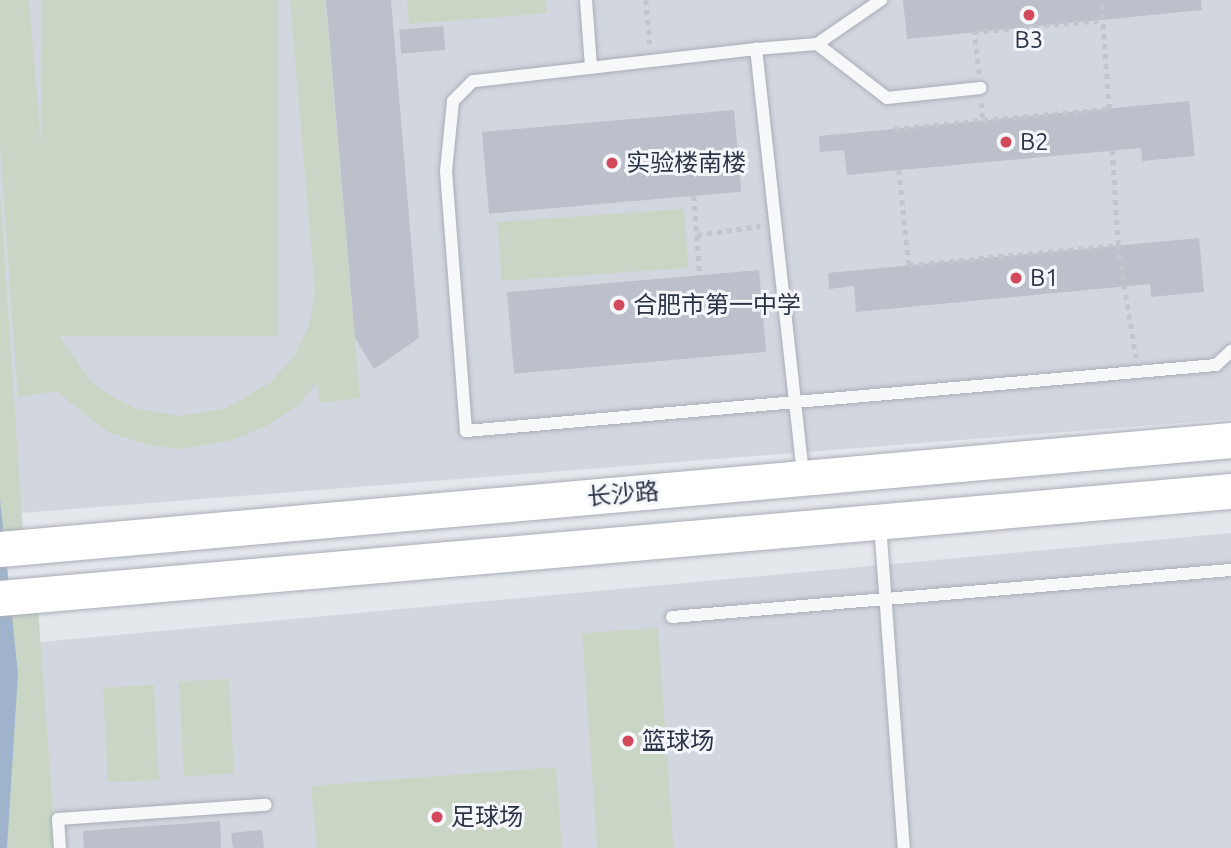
<!DOCTYPE html>
<html>
<head>
<meta charset="utf-8">
<style>
	body { margin:0 }
	#map { position:relative; width:1231px; height:848px; overflow:hidden; background:#e4e7ec; font-family:Ubuntu,"Noto Sans SC",sans-serif }
	div>[style] { position:absolute }
	.built>* { inset:0; background:#d2d6de }
	.green>* { inset:0; background:#c9d6c5; transform-origin:0 0 }
	.water>* { inset:0; background:#9fb4cc }
	.building>* { inset:0; background:#bbc0ca; transform-origin:0 0 }
	.path>* { height:4.5px; margin-top:-2.25px; transform-origin:0; background:repeating-linear-gradient(90deg,#c2c5cb 0 5px,transparent 0 10px) }
	.roads { filter:drop-shadow(0 0 2px #a9aeb7) drop-shadow(0 0 2px #a9aeb7) }
	.lane>* { height:12px; margin:-6px; padding:0 6px; transform-origin:6px; border-radius:6px; background:#f7f8fa }
	.secondary>* { height:35px; margin:-17.5px; padding:0 17.5px; transform-origin:17.5px; border-radius:17.5px; background:#fff }
	.dots>* { width:19px; height:19px; translate:-50% -50%; box-sizing:border-box; border:4px solid #f4f6f9; border-radius:50% }
	span { translate:-50% -50%; white-space:nowrap; text-align:center; line-height:1.15; -webkit-text-stroke:6px #f4f6f9; paint-order:stroke }
	.poi-label { font-size:24px; color:#2b3445 }
	.left { translate:0 -50%; text-align:left }
	.street-label { font-size:24px; color:#2b3445 }
</style>
</head>
<body>
<div id="map">
	<div class="built">
		<div style="clip-path:polygon(0 0,1231px 0,1231px 419px,21px 513px,0 191px)"></div>
		<div style="clip-path:polygon(1231px 533px,1231px 848px,56px 848px,40px 642px)"></div>
	</div>
	<div class="green">
		<div style="clip-path:polygon(0 0,29px 0,56px 323px,62px 341px,90px 380px,105px 392px,134px 408px,180px 416px,224px 409px,270px 383px,296px 354px,310px 322px,315px 291px,290px 0,325px 0,360px 398px,319px 403px,318px 381px,299px 405px,268px 425px,229px 441px,179px 449px,148px 445px,108px 432px,56px 391px,18px 397px,0 145px)"></div>
		<div style="left:41px;top:0;width:237px;height:336px"></div>
		<div style="clip-path:polygon(407px 0,546px 0,547px 13px,409px 24px)"></div>
		<div style="clip-path:polygon(0 191px,24px 547px,0 549px)"></div>
		<div style="left:684px;top:209px;width:59px;height:187px;rotate:86deg"></div>
		<div style="clip-path:polygon(37px 595px,56px 848px,0 848px,0 598px)"></div>
		<div style="left:658px;top:628px;width:221px;height:76px;rotate:86deg"></div>
		<div style="left:229px;top:679px;width:95px;height:50px;rotate:87deg"></div>
		<div style="left:154px;top:685px;width:95px;height:51px;rotate:87deg"></div>
		<div style="clip-path:polygon(556px 767px,562px 848px,317px 848px,311px 786px)"></div>
	</div>
	<div class="water">
		<div style="clip-path:polygon(0 499px,18px 674px,7px 848px,0 848px)"></div>
	</div>
	<div class="building">
		<div style="clip-path:polygon(326px 0,391px 0,419px 338px,374px 369px,355px 338px)"></div>
		<div style="clip-path:polygon(903px 0,1201px 0,1202px 10px,907px 39px)"></div>
		<div style="left:443px;top:26px;width:24px;height:44px;rotate:85deg"></div>
		<div style="clip-path:polygon(1189px 101px,1195px 156px,1142px 161px,1141px 148px,847px 175px,844px 150px,820px 152px,819px 136px)"></div>
		<div style="left:734px;top:110px;width:82px;height:253px;rotate:85deg"></div>
		<div style="clip-path:polygon(1199px 238px,1204px 292px,1151px 297px,1150px 284px,856px 312px,854px 286px,829px 289px,828px 273px)"></div>
		<div style="left:759px;top:270px;width:82px;height:253px;rotate:85deg"></div>
		<div style="clip-path:polygon(220px 821px,221px 848px,84px 848px,83px 831px)"></div>
		<div style="clip-path:polygon(262px 830px,264px 848px,233px 848px,231px 833px)"></div>
	</div>
	<div class="path">
		<div style="left:646px;top:0;width:44px;rotate:84.8deg"></div>
		<div style="left:979px;top:74px;width:42px;rotate:-96.8deg"></div>
		<div style="left:974px;top:32px;width:130px;rotate:-5.3deg"></div>
		<div style="left:982px;top:103px;width:17px;rotate:87deg"></div>
		<div style="left:983px;top:120px;width:126px;rotate:-5deg"></div>
		<div style="left:1109px;top:109px;width:109px;rotate:-94.2deg"></div>
		<div style="left:894px;top:129px;width:89px;rotate:-5.8deg"></div>
		<div style="left:899px;top:170px;width:96px;rotate:84deg"></div>
		<div style="left:909px;top:265px;width:210px;rotate:-5.5deg"></div>
		<div style="left:1118px;top:245px;width:95px;rotate:-93.6deg"></div>
		<div style="left:694px;top:196px;width:80px;rotate:85.7deg"></div>
		<div style="left:697px;top:235px;width:64px;rotate:-8.1deg"></div>
		<div style="left:1118px;top:245px;width:114px;rotate:80.9deg"></div>
	</div>
	<div class="roads">
		<div class="lane">
			<div style="left:586px;top:0;width:66px;rotate:85.7deg"></div>
			<div style="left:817px;top:44px;width:88px;rotate:37.6deg"></div>
			<div style="left:887px;top:98px;width:94px;rotate:-6.1deg"></div>
			<div style="left:756px;top:49px;width:285px;rotate:173.5deg"></div>
			<div style="left:473px;top:81px;width:28px;rotate:135deg"></div>
			<div style="left:453px;top:101px;width:70px;rotate:95.7deg"></div>
			<div style="left:446px;top:171px;width:261px;rotate:85.6deg"></div>
			<div style="left:466px;top:431px;width:753px;rotate:-5.03deg"></div>
			<div style="left:1216px;top:365px;width:21px;rotate:-43deg"></div>
			<div style="left:803px;top:474px;width:428px;rotate:-96.3deg"></div>
			<div style="left:756px;top:49px;width:61px;rotate:-4.7deg"></div>
			<div style="left:817px;top:44px;width:78px;rotate:-34.5deg"></div>
			<div style="left:880px;top:524px;width:325px;rotate:85.8deg"></div>
			<div style="left:672px;top:617px;width:561px;rotate:-4.81deg"></div>
			<div style="left:60px;top:848px;width:29px;rotate:-94deg"></div>
			<div style="left:58px;top:819px;width:208px;rotate:-3.9deg"></div>
		</div>
		<div class="secondary">
			<div style="left:0;top:549px;width:1236px;rotate:-5.06deg"></div>
			<div style="left:0;top:598px;width:1236px;rotate:-4.97deg"></div>
		</div>
	</div>
	<div class="dots">
		<div style="left:1029px;top:15px;background:#d1495b"></div>
		<div style="left:1006px;top:142px;background:#d1495b"></div>
		<div style="left:612px;top:163px;background:#d1495b"></div>
		<div style="left:1016px;top:278px;background:#d1495b"></div>
		<div style="left:619px;top:305px;background:#d1495b"></div>
		<div style="left:628px;top:741px;background:#d1495b"></div>
		<div style="left:437px;top:817px;background:#d1495b"></div>
	</div>
	<div class="poi-label">
		<span style="left:1029px;top:40px">B3</span>
		<span class="left" style="left:1020px;top:142px">B2</span>
		<span class="left" style="left:626px;top:163px">实验楼南楼</span>
		<span class="left" style="left:1030px;top:278px">B1</span>
		<span class="left" style="left:633px;top:305px">合肥市第一中学</span>
		<span class="left" style="left:642px;top:741px">篮球场</span>
		<span class="left" style="left:451px;top:817px">足球场</span>
	</div>
	<div class="street-label">
		<span style="left:623px;top:494px;rotate:-5deg">长沙路</span>
	</div>
</div>
</body>
</html>
